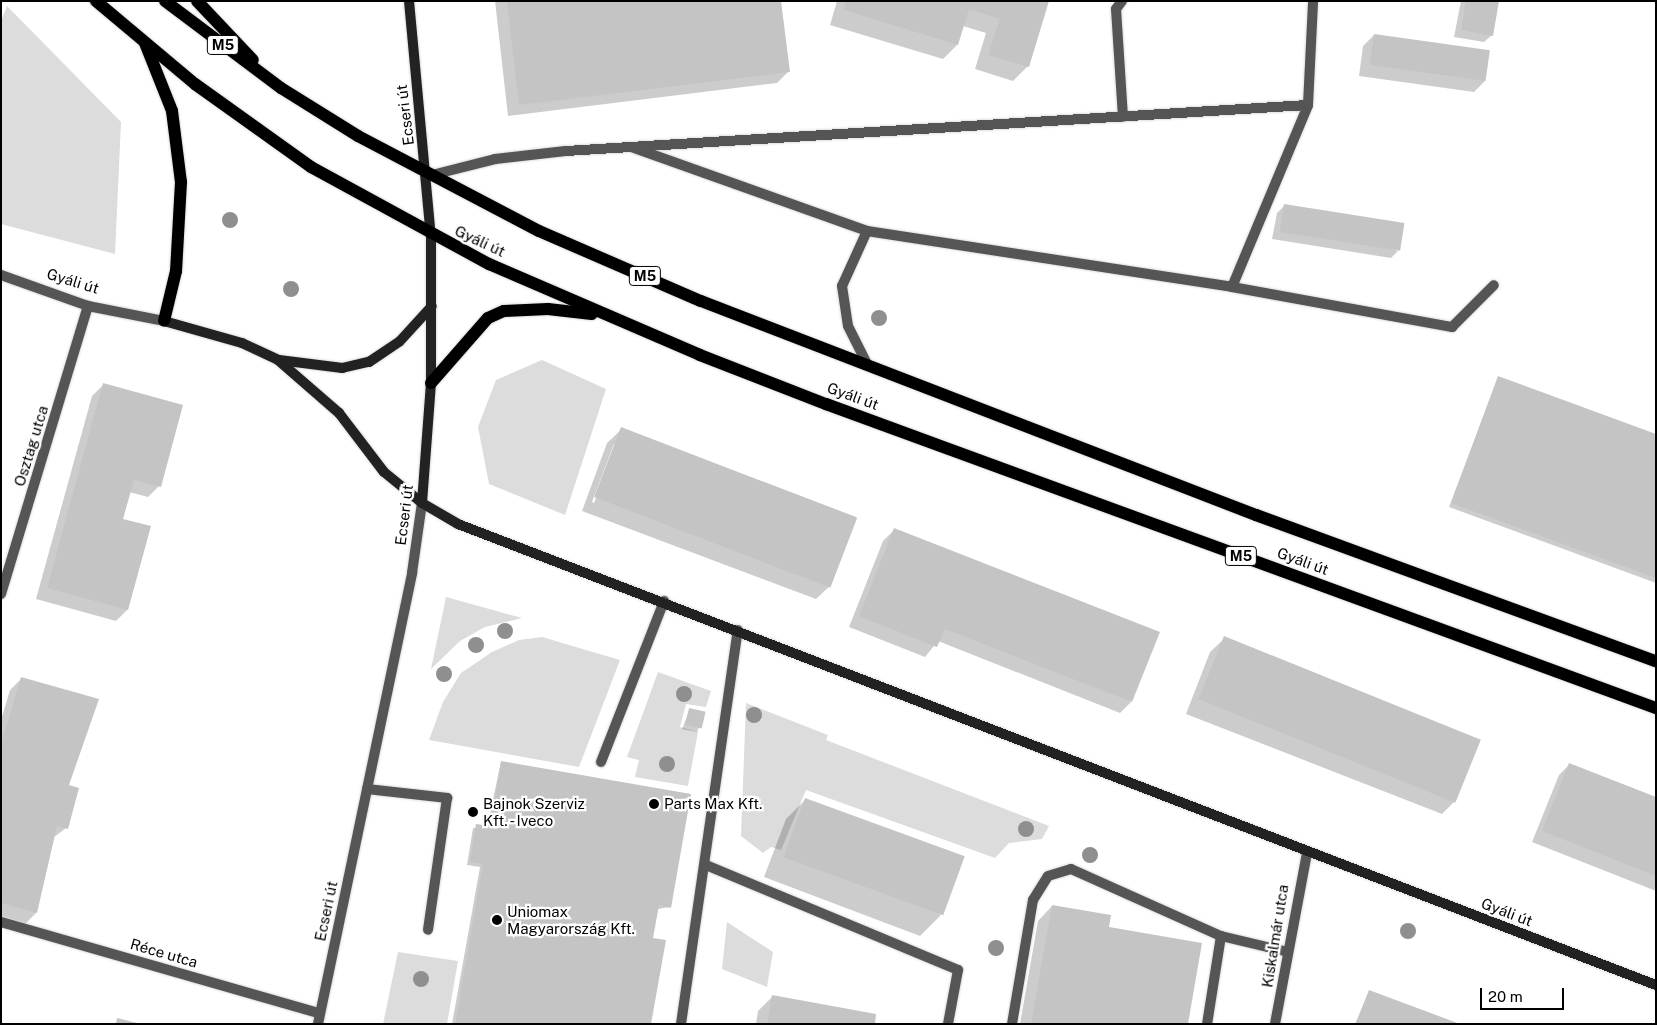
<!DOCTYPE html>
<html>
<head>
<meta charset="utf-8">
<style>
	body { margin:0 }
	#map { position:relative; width:1657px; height:1025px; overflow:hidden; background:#fff; font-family:"Public Sans",sans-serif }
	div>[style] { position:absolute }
	.green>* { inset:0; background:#dcdcdc }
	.shadow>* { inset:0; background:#0003 }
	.building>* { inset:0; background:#c4c4c4; transform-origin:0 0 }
	.roads { filter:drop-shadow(0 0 1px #dbdbdb) drop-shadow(0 0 1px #dbdbdb) }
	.lane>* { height:10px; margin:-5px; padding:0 5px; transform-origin:5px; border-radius:5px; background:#555 }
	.street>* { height:10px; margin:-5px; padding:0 5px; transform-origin:5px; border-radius:5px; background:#555 }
	.secondary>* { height:10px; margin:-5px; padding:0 5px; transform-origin:5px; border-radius:5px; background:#222 }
	.primary>* { height:12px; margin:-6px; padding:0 6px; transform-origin:6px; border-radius:6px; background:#000 }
	.trees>* { width:16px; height:16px; margin:-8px; border-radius:50%; background:#8f8f8f }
	.dots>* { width:14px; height:14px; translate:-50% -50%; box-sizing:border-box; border:2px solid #fff; border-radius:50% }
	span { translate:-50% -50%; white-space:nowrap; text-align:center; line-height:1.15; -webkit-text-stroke:4.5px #fff; paint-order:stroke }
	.shield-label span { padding:1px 4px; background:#fff; border:1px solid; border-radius:4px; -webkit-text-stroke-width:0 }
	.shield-label { font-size:14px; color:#000; font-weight:700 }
	.street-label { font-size:15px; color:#000 }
	.poi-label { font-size:15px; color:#000 }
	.left { translate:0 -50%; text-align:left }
	.frame { position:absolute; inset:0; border:2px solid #000; pointer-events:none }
	.scale { position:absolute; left:1480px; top:988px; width:84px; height:22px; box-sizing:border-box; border:2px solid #000; border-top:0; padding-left:6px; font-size:15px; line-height:18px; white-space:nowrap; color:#000; -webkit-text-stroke:4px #fff; paint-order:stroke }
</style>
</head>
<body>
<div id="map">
	<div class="green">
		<div style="clip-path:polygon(7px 6px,121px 122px,115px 254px,1px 224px,1px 21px)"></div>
		<div style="clip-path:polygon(542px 360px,606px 389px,565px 515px,489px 484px,478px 427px,496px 380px)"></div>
		<div style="clip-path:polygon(446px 597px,522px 618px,485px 627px,460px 641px,431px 669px)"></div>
		<div style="clip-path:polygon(542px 637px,620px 660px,579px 767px,429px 740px,443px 702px,461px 673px,492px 652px,519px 640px)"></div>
		<div style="clip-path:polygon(658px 672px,711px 691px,706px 707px,686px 704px,680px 727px,698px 732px,688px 786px,635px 777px,639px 760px,627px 757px)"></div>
		<div style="clip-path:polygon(746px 703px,828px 735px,826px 740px,1049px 826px,1042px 839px,1009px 843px,995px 858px,806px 790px,781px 850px,771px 847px,763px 853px,741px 836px)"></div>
		<div style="clip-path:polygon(727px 922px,773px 952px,767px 987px,722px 969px)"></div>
		<div style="clip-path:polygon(398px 952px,458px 961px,447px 1024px,383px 1024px)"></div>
	</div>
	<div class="shadow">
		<div style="clip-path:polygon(495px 1px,780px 1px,788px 72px,777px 83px,508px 116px)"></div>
		<div style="clip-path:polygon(837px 1px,1048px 1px,1028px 66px,1013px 81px,975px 69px,986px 33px,963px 26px,957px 45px,943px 59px,830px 25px)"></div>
		<div style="clip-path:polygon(1461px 1px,1498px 1px,1492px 35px,1484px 42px,1454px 37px)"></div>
		<div style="clip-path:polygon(1374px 35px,1485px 81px,1474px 92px,1359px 76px,1363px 46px)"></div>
		<div style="clip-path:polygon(1284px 206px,1398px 251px,1391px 258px,1272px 239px,1277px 213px)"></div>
		<div style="clip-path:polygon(1498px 378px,1656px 435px,1656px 583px,1449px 507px)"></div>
		<div style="clip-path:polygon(103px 385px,159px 486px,148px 497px,129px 492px,122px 520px,150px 527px,127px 610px,116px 621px,36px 599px,92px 396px)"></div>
		<div style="clip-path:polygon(evenodd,622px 429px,856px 517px,831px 585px,816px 599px,582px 511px,607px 443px,622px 429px,614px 444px,616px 444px,594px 503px,592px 502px,614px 444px)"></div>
		<div style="clip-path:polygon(894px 530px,1131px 702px,1120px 713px,938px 641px,925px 657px,849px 627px,883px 541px)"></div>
		<div style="clip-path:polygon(1225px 638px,1456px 800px,1442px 814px,1186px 714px,1210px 652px)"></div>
		<div style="clip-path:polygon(21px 679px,68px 786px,66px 828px,53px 838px,36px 913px,25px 924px,1px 917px,1px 720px,10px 690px)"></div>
		<div style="clip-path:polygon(690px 709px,705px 713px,697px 732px,682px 729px)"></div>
		<div style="clip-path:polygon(501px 762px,670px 907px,658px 909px,652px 939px,650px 1024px,452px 1024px,480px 867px,467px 865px,473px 828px,487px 827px)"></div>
		<div style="clip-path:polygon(1570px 764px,1656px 798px,1656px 891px,1532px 842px,1559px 775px)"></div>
		<div style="clip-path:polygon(806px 799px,962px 858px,940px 916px,920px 936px,764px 877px,786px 819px)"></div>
		<div style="clip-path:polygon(1052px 906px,1186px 1024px,1020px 1024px,1038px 921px)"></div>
		<div style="clip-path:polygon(1369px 991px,1457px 1024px,1355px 1024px)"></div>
		<div style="clip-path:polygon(772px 997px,873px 1024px,756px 1024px,758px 1011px)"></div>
	</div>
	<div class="building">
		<div style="clip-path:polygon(507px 1px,781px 1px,790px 72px,519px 105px)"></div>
		<div style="clip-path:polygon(846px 1px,1049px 1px,1029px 67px,988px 55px,1000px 19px,969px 9px,958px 45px,844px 10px)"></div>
		<div style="clip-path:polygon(1466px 1px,1499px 1px,1493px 36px,1461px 30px)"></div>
		<div style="left:1374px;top:34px;width:117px;height:31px;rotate:8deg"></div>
		<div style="left:1284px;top:204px;width:122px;height:28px;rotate:9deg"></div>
		<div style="clip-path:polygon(1498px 376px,1656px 434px,1656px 578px,1451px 503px)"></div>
		<div style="clip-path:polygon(103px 383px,183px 405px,161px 487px,134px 480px,123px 519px,151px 526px,128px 610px,47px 588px)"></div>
		<div style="left:621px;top:427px;width:253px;height:75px;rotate:21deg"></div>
		<div style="clip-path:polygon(894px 528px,1160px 632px,1132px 702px,945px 629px,937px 647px,859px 616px)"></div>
		<div style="left:1224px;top:636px;width:277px;height:68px;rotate:22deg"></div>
		<div style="clip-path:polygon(21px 677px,99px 699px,69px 785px,79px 788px,68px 829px,57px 826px,37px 913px,1px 903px,1px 745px)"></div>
		<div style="left:689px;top:708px;width:17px;height:17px;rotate:13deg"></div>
		<div style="clip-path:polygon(501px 761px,691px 794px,671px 908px,659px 905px,653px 938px,666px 940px,651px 1024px,455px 1024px,483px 864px,470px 862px,476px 824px,490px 826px)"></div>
		<div style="clip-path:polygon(1569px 763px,1656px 797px,1656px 876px,1542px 831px)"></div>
		<div style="left:805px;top:798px;width:170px;height:63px;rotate:20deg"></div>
		<div style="clip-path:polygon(1052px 905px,1111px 915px,1109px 927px,1202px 943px,1188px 1024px,1031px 1024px)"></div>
		<div style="clip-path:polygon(1369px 990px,1460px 1024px,1356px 1024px)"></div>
		<div style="clip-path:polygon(772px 995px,876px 1014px,875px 1024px,767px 1024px)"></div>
		<div style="clip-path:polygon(117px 1018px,137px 1023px,136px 1024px,116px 1024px)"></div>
	</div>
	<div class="roads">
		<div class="lane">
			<div style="left:1122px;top:1px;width:10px;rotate:127deg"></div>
			<div style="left:1116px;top:9px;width:108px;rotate:86.3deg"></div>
			<div style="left:634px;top:148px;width:247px;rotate:19.6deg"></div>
			<div style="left:867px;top:231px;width:369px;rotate:8.7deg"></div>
			<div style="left:1232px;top:287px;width:224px;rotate:10.3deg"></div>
			<div style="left:1452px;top:327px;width:59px;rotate:-45deg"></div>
			<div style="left:428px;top:176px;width:69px;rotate:-14.2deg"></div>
			<div style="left:495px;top:159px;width:71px;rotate:-6.4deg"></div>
			<div style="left:566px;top:151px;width:743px;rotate:-3.55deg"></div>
			<div style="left:867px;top:231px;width:60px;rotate:114.4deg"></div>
			<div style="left:842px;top:286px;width:40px;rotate:81.5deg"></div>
			<div style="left:848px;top:326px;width:42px;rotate:63.4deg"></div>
			<div style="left:1232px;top:287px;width:197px;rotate:-67.3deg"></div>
			<div style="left:1308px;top:105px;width:104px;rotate:-87.2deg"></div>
			<div style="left:601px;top:762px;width:173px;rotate:-68.6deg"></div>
			<div style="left:367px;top:789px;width:81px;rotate:6.4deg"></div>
			<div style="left:447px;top:798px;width:133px;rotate:98.2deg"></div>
			<div style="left:706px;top:865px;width:273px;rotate:22.6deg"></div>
			<div style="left:958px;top:970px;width:55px;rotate:100.5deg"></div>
			<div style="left:1221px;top:936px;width:69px;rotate:13.4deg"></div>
			<div style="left:681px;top:1024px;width:398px;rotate:-81.8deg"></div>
			<div style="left:1012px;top:1024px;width:126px;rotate:-80.4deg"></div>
			<div style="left:1033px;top:900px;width:28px;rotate:-58deg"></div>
			<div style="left:1048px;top:876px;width:24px;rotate:-17deg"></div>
			<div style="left:1071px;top:869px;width:164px;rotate:24.1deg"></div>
			<div style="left:1221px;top:936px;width:89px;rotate:99deg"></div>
		</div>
		<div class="street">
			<div style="left:1px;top:275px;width:92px;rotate:19.6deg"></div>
			<div style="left:88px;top:306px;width:77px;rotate:11.2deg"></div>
			<div style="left:1px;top:594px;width:301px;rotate:-73.2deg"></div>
			<div style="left:1px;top:922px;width:331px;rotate:16deg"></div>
			<div style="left:318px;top:1024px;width:461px;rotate:-78.2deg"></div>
			<div style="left:412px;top:573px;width:71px;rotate:-81.9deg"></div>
			<div style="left:1275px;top:1024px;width:174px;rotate:-79.4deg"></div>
		</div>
		<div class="secondary">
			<div style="left:409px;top:1px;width:236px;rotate:84.7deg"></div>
			<div style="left:431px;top:236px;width:147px;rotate:90deg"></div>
			<div style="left:431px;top:383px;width:120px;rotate:94.3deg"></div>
			<div style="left:164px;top:321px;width:81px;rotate:15.8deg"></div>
			<div style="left:242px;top:343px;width:40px;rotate:25deg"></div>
			<div style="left:278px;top:360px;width:81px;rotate:41deg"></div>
			<div style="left:339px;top:413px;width:74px;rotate:52.7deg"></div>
			<div style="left:384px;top:472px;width:49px;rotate:39.2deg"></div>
			<div style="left:422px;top:503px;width:42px;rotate:30.3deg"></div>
			<div style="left:458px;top:524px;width:1284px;rotate:21.05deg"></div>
			<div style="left:279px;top:360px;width:64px;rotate:7.2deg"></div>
			<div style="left:342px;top:368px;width:28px;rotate:-13deg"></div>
			<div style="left:369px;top:362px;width:37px;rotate:-34deg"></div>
			<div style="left:400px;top:341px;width:47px;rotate:-47.6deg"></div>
		</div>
		<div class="primary">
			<div style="left:96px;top:1px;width:129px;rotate:40deg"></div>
			<div style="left:195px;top:84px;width:143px;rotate:35.6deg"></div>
			<div style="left:311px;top:167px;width:203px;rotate:28.6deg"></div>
			<div style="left:489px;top:264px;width:230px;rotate:23.3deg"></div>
			<div style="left:700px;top:355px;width:135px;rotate:21.3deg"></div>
			<div style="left:826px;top:404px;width:884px;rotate:20.12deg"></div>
			<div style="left:165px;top:1px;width:145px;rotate:36.9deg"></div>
			<div style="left:281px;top:88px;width:91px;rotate:31.9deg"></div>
			<div style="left:358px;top:136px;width:204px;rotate:27.7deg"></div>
			<div style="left:539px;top:231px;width:176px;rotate:23.4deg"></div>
			<div style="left:701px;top:301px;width:595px;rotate:21.09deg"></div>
			<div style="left:1256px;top:515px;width:426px;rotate:20.1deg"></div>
			<div style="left:197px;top:1px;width:81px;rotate:46.5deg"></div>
			<div style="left:145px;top:43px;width:73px;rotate:68.3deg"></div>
			<div style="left:172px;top:111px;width:72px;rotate:82.8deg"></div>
			<div style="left:181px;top:182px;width:89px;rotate:93.2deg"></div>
			<div style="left:176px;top:271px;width:51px;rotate:103.5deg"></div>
			<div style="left:431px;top:383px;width:86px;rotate:-48.8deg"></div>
			<div style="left:488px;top:318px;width:17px;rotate:-24deg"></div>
			<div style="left:504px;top:311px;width:44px;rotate:-2.6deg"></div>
			<div style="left:548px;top:309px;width:44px;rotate:6.5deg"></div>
		</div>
	</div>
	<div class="trees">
		<div style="left:230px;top:220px"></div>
		<div style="left:291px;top:289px"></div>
		<div style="left:879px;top:318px"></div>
		<div style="left:505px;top:631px"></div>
		<div style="left:476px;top:645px"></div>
		<div style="left:444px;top:674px"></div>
		<div style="left:684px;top:694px"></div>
		<div style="left:754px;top:715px"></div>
		<div style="left:667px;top:764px"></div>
		<div style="left:1026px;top:829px"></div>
		<div style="left:1090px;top:855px"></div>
		<div style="left:1408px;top:931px"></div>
		<div style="left:996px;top:948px"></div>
		<div style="left:421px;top:979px"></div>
	</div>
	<div class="dots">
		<div style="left:654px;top:804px;background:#000"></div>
		<div style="left:473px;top:812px;background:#000"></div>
		<div style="left:497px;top:920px;background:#000"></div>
	</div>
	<div class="shield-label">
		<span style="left:223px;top:45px">M5</span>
		<span style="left:645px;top:276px">M5</span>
		<span style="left:1241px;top:556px">M5</span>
	</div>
	<div class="street-label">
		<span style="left:405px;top:115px;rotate:-97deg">Ecseri út</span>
		<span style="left:480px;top:241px;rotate:25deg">Gyáli út</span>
		<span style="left:73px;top:281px;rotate:17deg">Gyáli út</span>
		<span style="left:853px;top:396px;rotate:20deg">Gyáli út</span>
		<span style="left:31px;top:446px;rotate:-73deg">Osztag utca</span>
		<span style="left:404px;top:515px;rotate:-83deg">Ecseri út</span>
		<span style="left:1303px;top:561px;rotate:20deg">Gyáli út</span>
		<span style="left:326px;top:911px;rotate:-78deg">Ecseri út</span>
		<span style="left:1507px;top:912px;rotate:21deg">Gyáli út</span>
		<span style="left:1275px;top:936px;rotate:-81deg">Kiskalmár utca</span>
		<span style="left:164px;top:953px;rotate:16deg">Réce utca</span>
	</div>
	<div class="poi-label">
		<span class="left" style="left:483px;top:812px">Bajnok Szerviz<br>Kft. - Iveco</span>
		<span class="left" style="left:664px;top:804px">Parts Max Kft.</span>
		<span class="left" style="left:507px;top:920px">Uniomax<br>Magyarország Kft.</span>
	</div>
	<div class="frame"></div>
	<div class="scale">20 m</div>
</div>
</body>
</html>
